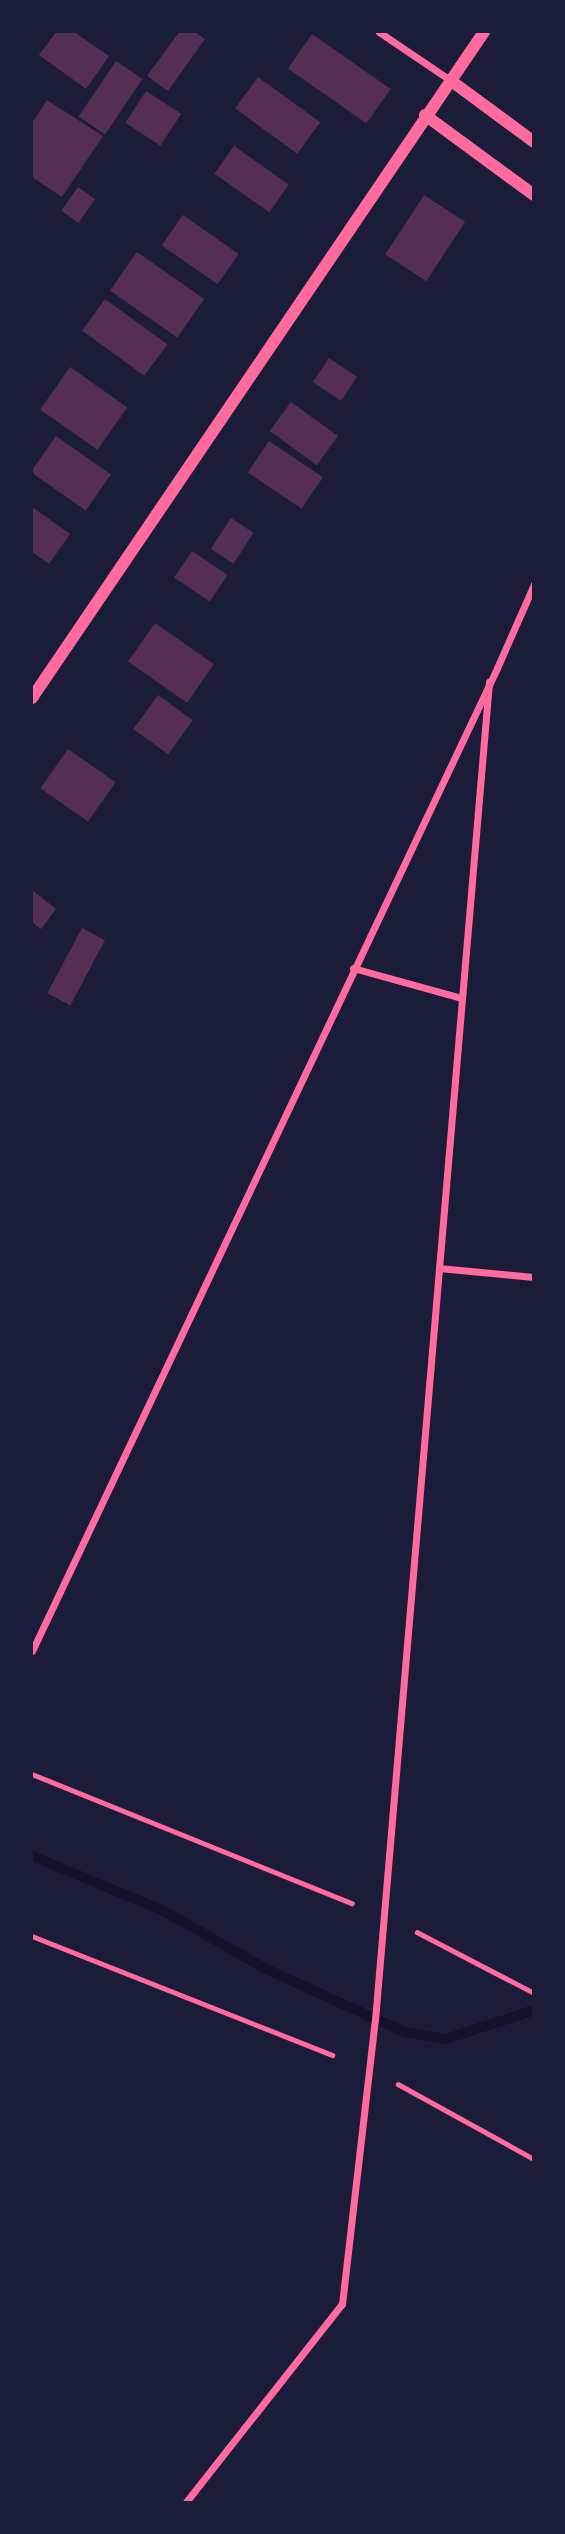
<!DOCTYPE html>
<html>
<head>
<meta charset="utf-8">
<style>
	body { margin:0 }
	#map { position:relative; width:565px; height:2534px; overflow:hidden; background:#1b1b3a; font-family:"DejaVu Sans",sans-serif }
	div>[style] { position:absolute }
	.stream>* { height:10px; margin:-5px; padding:0 5px; transform-origin:5px; border-radius:5px; background:#12122b }
	.building>* { inset:0; background:#542f53; transform-origin:0 0 }
	.path>* { height:4.5px; margin:-2.25px; padding:0 2.25px; transform-origin:2.25px; border-radius:2.25px; background:#ff6b9d }
	.minor>* { height:7px; margin:-3.5px; padding:0 3.5px; transform-origin:3.5px; border-radius:3.5px; background:#ff6b9d }
	.tertiary>* { height:12px; margin:-6px; padding:0 6px; transform-origin:6px; border-radius:6px; background:#ff6b9d }
	span { translate:-50% -50%; white-space:nowrap; text-align:center; line-height:1.15; -webkit-text-stroke:5px #1b1b3a; paint-order:stroke }
	.frame { position:absolute; inset:0; border:33px solid #1b1b3a; pointer-events:none }
</style>
</head>
<body>
<div id="map">
	<div class="stream">
		<div style="left:32px;top:1856px;width:143px;rotate:22.6deg"></div>
		<div style="left:164px;top:1911px;width:117px;rotate:29.6deg"></div>
		<div style="left:266px;top:1969px;width:152px;rotate:24.5deg"></div>
		<div style="left:404px;top:2032px;width:43px;rotate:9.5deg"></div>
		<div style="left:446px;top:2039px;width:93px;rotate:-18.2deg"></div>
	</div>
	<div class="building">
		<div style="clip-path:polygon(56px 32px,74px 32px,109px 56px,86px 89px,39px 55px)"></div>
		<div style="clip-path:polygon(179px 32px,195px 32px,205px 39px,168px 91px,147px 76px)"></div>
		<div style="left:312px;top:34px;width:96px;height:42px;rotate:35deg"></div>
		<div style="left:116px;top:61px;width:32px;height:67px;rotate:34deg"></div>
		<div style="left:258px;top:77px;width:77px;height:39px;rotate:36deg"></div>
		<div style="left:146px;top:91px;width:42px;height:38px;rotate:33deg"></div>
		<div style="clip-path:polygon(47px 100px,103px 136px,62px 197px,32px 177px,32px 123px)"></div>
		<div style="left:234px;top:146px;width:67px;height:34px;rotate:35deg"></div>
		<div style="left:78px;top:187px;width:21px;height:29px;rotate:35deg"></div>
		<div style="left:424px;top:195px;width:49px;height:71px;rotate:33deg"></div>
		<div style="left:183px;top:215px;width:68px;height:37px;rotate:35deg"></div>
		<div style="left:137px;top:252px;width:82px;height:47px;rotate:35deg"></div>
		<div style="left:105px;top:299px;width:77px;height:39px;rotate:36deg"></div>
		<div style="left:329px;top:358px;width:34px;height:29px;rotate:34deg"></div>
		<div style="left:70px;top:367px;width:70px;height:52px;rotate:35deg"></div>
		<div style="left:291px;top:402px;width:58px;height:36px;rotate:36deg"></div>
		<div style="left:56px;top:436px;width:67px;height:44px;rotate:35deg"></div>
		<div style="left:269px;top:441px;width:65px;height:38px;rotate:34deg"></div>
		<div style="clip-path:polygon(32px 507px,70px 534px,49px 564px,32px 552px)"></div>
		<div style="left:231px;top:518px;width:27px;height:37px;rotate:33deg"></div>
		<div style="left:192px;top:551px;width:43px;height:32px;rotate:34deg"></div>
		<div style="left:155px;top:623px;width:72px;height:47px;rotate:35deg"></div>
		<div style="left:158px;top:695px;width:43px;height:42px;rotate:36deg"></div>
		<div style="left:68px;top:749px;width:58px;height:48px;rotate:35deg"></div>
		<div style="clip-path:polygon(32px 890px,56px 909px,41px 929px,32px 922px)"></div>
		<div style="left:82px;top:928px;width:26px;height:74px;rotate:28deg"></div>
	</div>
	<div class="path">
		<div style="left:32px;top:1774px;width:345px;rotate:22deg"></div>
		<div style="left:417px;top:1932px;width:132px;rotate:27.5deg"></div>
		<div style="left:32px;top:1936px;width:323px;rotate:21.6deg"></div>
		<div style="left:398px;top:2084px;width:155px;rotate:28.9deg"></div>
	</div>
	<div class="minor">
		<div style="left:379px;top:32px;width:86px;rotate:34.1deg"></div>
		<div style="left:353px;top:968px;width:113px;rotate:15.4deg"></div>
		<div style="left:439px;top:1268px;width:95px;rotate:5.4deg"></div>
		<div style="left:32px;top:1651px;width:1087px;rotate:-64.68deg"></div>
		<div style="left:497px;top:668px;width:92px;rotate:-66.2deg"></div>
		<div style="left:186px;top:2502px;width:252px;rotate:-51.8deg"></div>
		<div style="left:342px;top:2304px;width:286px;rotate:-83.4deg"></div>
		<div style="left:375px;top:2020px;width:1343px;rotate:-85.13deg"></div>
	</div>
	<div class="tertiary">
		<div style="left:450px;top:80px;width:104px;rotate:36.4deg"></div>
		<div style="left:425px;top:115px;width:135px;rotate:36.3deg"></div>
		<div style="left:32px;top:698px;width:805px;rotate:-55.84deg"></div>
	</div>
	<div class="frame"></div>
</div>
</body>
</html>
